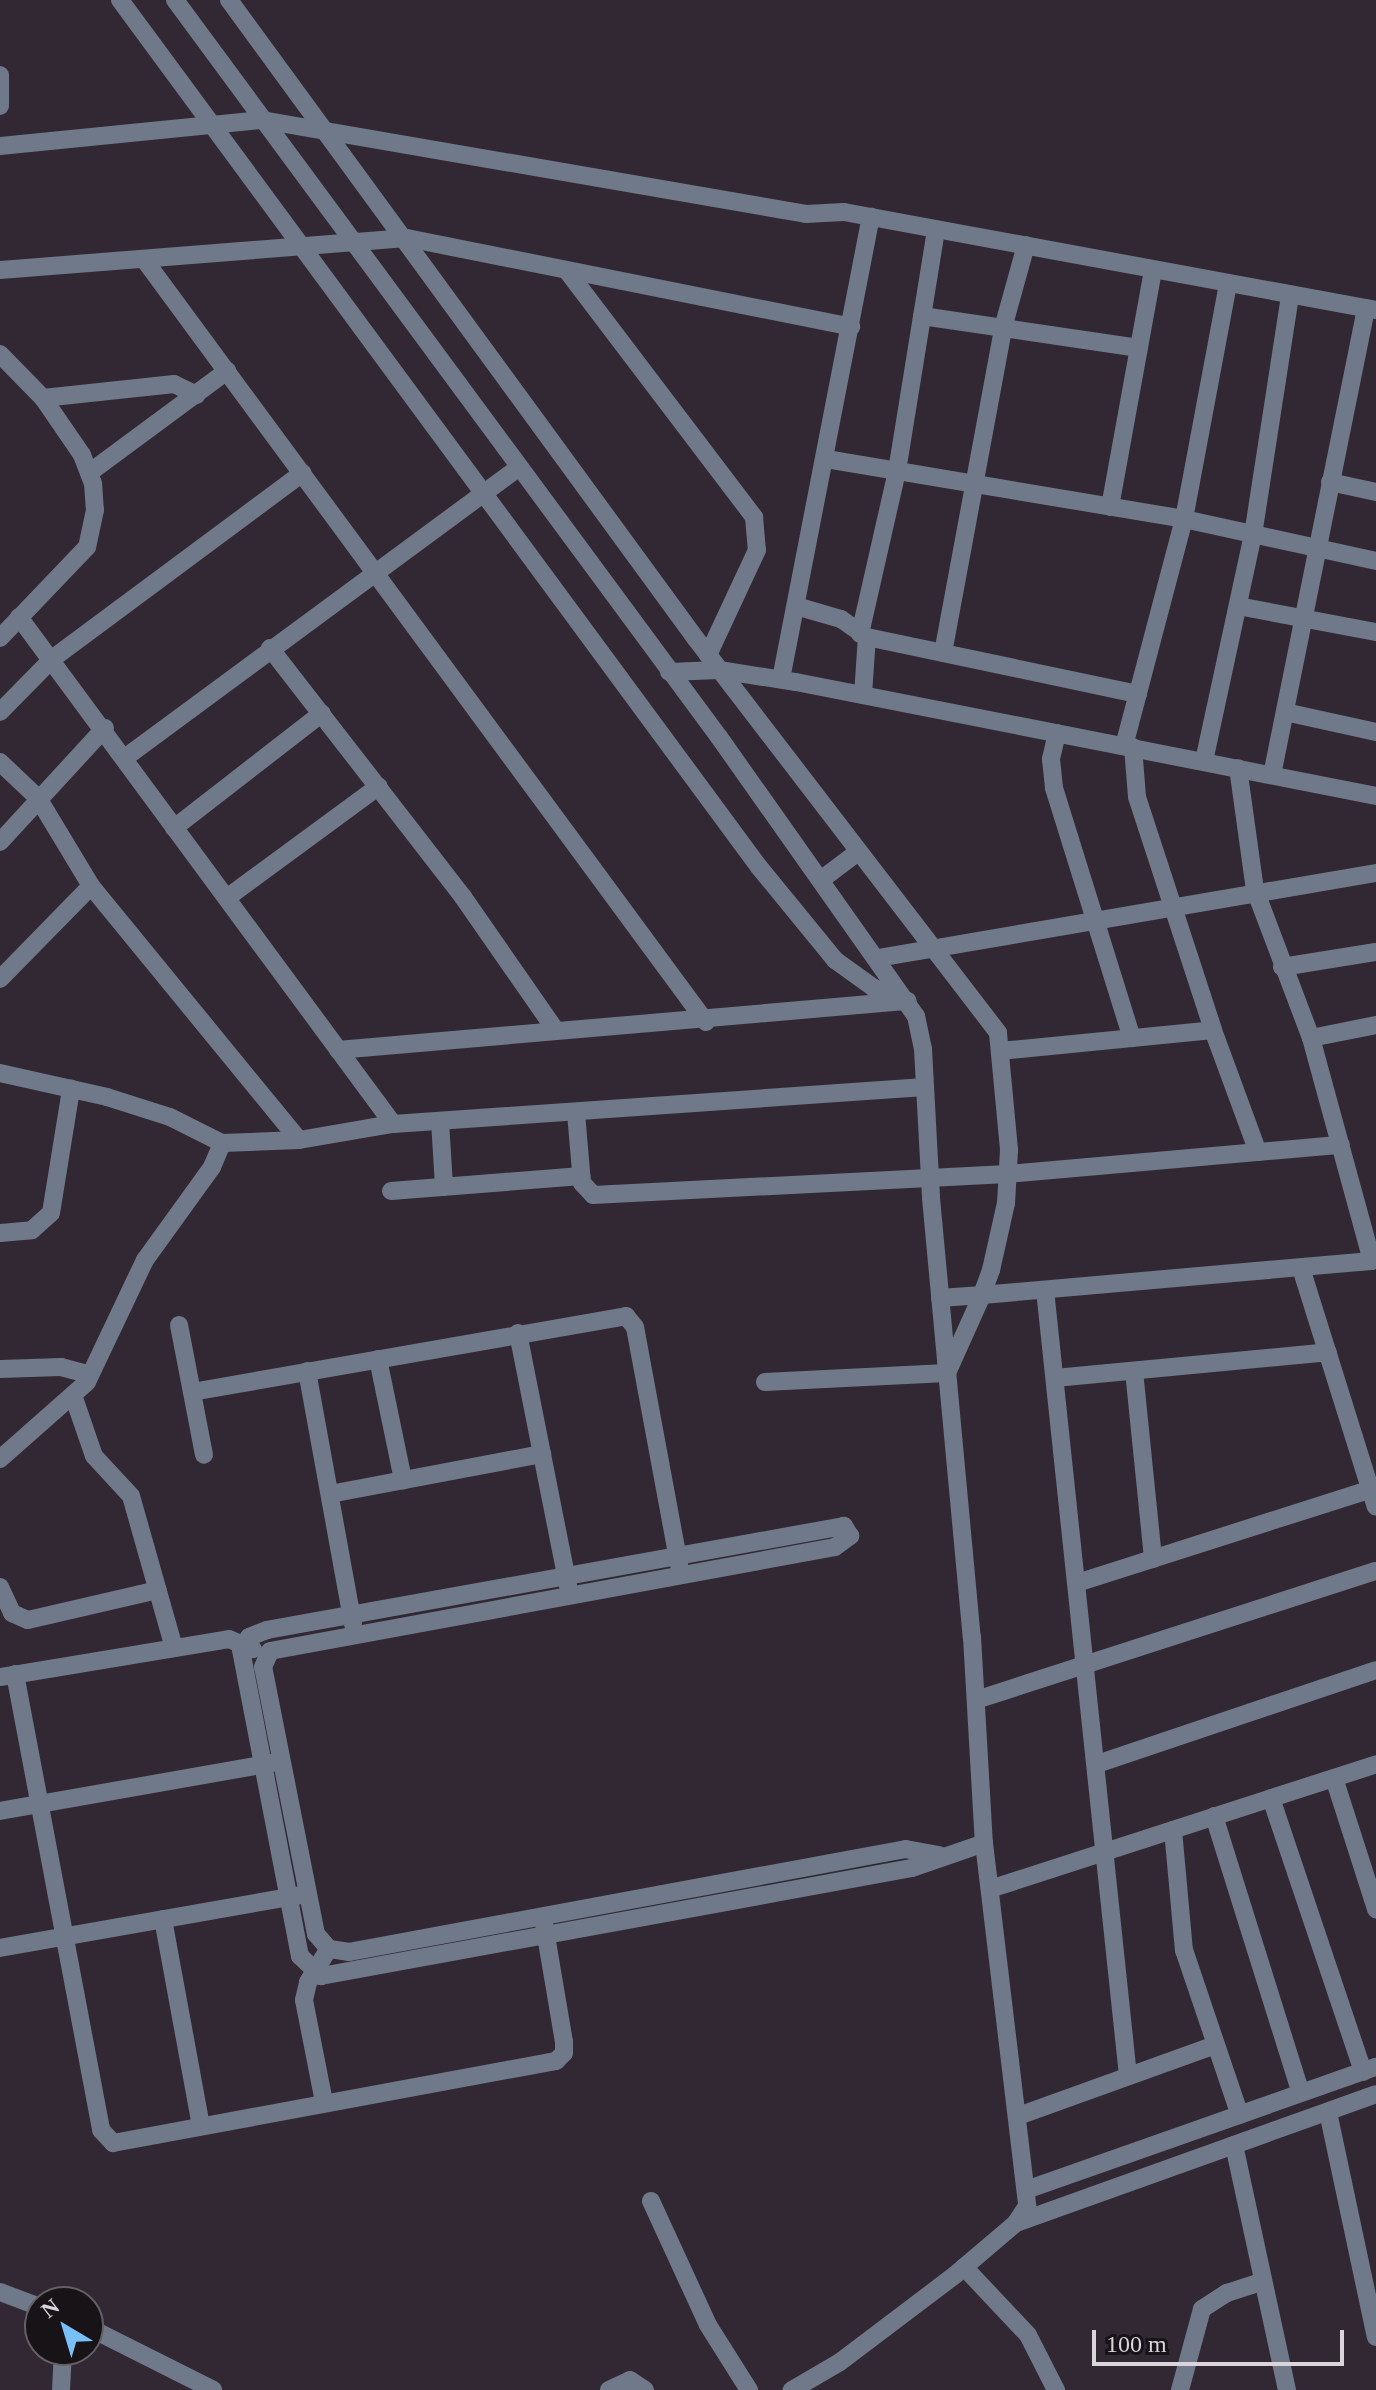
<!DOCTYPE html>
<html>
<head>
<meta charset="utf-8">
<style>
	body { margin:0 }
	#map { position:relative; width:1376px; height:2390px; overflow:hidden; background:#312833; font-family:Georgia,serif }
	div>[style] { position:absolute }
	.minor>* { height:18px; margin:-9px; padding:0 9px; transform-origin:9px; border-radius:9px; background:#707989 }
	span { translate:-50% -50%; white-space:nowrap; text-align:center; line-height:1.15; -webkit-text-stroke:8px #171317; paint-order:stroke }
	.north { position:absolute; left:24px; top:2286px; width:80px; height:80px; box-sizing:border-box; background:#171317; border:2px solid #656065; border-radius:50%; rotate:322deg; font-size:22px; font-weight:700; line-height:32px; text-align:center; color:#dad4db }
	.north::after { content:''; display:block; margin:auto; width:28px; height:36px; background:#79bff8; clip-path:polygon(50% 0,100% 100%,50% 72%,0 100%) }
	.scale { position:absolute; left:1092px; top:2330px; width:252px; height:36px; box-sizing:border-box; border:4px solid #dad4db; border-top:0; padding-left:10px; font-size:24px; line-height:28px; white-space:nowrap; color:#dad4db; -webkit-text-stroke:6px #171317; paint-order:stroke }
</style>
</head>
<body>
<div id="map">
	<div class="minor">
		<div style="left:120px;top:0;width:1077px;rotate:53.61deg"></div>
		<div style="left:759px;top:867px;width:120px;rotate:50.7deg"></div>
		<div style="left:835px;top:960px;width:48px;rotate:35.7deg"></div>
		<div style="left:874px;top:988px;width:36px;rotate:21deg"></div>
		<div style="left:175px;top:0;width:916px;rotate:53.57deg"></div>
		<div style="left:719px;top:737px;width:342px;rotate:54.8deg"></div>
		<div style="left:916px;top:1016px;width:34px;rotate:78deg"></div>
		<div style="left:923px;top:1049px;width:149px;rotate:86.9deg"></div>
		<div style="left:931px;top:1198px;width:441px;rotate:84.7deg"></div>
		<div style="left:972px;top:1637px;width:206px;rotate:86.7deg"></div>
		<div style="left:984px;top:1843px;width:366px;rotate:83.2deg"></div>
		<div style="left:1027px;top:2206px;width:20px;rotate:123deg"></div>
		<div style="left:1016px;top:2223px;width:80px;rotate:139.6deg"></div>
		<div style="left:955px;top:2275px;width:144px;rotate:142.9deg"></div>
		<div style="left:840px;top:2362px;width:56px;rotate:149.7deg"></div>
		<div style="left:229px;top:0;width:791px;rotate:53.84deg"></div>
		<div style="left:696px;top:639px;width:496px;rotate:52.5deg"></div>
		<div style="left:998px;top:1033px;width:118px;rotate:84.6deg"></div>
		<div style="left:1009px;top:1150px;width:53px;rotate:93.2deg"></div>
		<div style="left:1006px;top:1203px;width:69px;rotate:102.6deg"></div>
		<div style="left:991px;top:1270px;width:27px;rotate:110deg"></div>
		<div style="left:982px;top:1295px;width:42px;rotate:175.9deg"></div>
		<div style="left:0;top:75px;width:31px;rotate:90deg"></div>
		<div style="left:0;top:146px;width:263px;rotate:-5.7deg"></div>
		<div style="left:262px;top:120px;width:552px;rotate:9.8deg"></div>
		<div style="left:806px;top:214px;width:38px;rotate:-3deg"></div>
		<div style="left:844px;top:212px;width:541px;rotate:10.44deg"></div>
		<div style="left:146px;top:262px;width:944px;rotate:53.62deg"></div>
		<div style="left:0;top:270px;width:408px;rotate:-4.5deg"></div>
		<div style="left:407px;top:238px;width:453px;rotate:11.3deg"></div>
		<div style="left:568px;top:272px;width:308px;rotate:52.8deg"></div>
		<div style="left:754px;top:517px;width:33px;rotate:85deg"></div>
		<div style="left:757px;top:550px;width:116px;rotate:115deg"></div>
		<div style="left:922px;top:316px;width:219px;rotate:8.4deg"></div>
		<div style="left:0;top:354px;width:62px;rotate:45.7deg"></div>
		<div style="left:43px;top:398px;width:69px;rotate:55.6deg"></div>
		<div style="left:82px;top:455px;width:30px;rotate:69deg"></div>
		<div style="left:93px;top:483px;width:27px;rotate:86deg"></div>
		<div style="left:95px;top:510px;width:38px;rotate:102deg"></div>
		<div style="left:87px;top:547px;width:126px;rotate:133.7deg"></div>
		<div style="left:43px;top:398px;width:132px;rotate:-6.1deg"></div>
		<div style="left:174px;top:384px;width:25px;rotate:26deg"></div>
		<div style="left:826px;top:459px;width:363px;rotate:9.5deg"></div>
		<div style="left:1184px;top:519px;width:197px;rotate:12.3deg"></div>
		<div style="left:89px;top:473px;width:172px;rotate:-36.5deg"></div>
		<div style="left:1330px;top:482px;width:47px;rotate:12.3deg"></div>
		<div style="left:1110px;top:507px;width:241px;rotate:-79.7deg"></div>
		<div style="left:796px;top:606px;width:47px;rotate:16.1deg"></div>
		<div style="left:841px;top:619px;width:32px;rotate:35deg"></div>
		<div style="left:867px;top:637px;width:277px;rotate:11.9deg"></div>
		<div style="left:1238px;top:606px;width:140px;rotate:10.7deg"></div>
		<div style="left:19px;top:617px;width:630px;rotate:53.58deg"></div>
		<div style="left:860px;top:634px;width:167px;rotate:-77.2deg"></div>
		<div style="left:897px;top:471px;width:245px;rotate:-80.8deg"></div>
		<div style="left:270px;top:648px;width:315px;rotate:52.2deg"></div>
		<div style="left:463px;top:897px;width:163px;rotate:55.2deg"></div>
		<div style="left:943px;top:653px;width:330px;rotate:-79.5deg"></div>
		<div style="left:1003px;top:328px;width:86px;rotate:-74.5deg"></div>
		<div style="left:669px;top:672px;width:50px;rotate:-2.3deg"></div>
		<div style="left:719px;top:670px;width:78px;rotate:8.9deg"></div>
		<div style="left:796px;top:682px;width:591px;rotate:11.12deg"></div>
		<div style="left:781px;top:679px;width:471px;rotate:-79deg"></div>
		<div style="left:863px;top:695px;width:58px;rotate:-86.1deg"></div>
		<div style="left:0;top:712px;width:74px;rotate:-45.5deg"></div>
		<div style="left:52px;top:659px;width:312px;rotate:-36.6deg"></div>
		<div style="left:1285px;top:712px;width:93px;rotate:12.4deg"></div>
		<div style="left:1057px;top:733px;width:27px;rotate:103deg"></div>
		<div style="left:1051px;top:759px;width:29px;rotate:84deg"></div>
		<div style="left:1054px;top:788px;width:262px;rotate:72.7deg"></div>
		<div style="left:1124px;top:746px;width:235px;rotate:-75.2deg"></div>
		<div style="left:1184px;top:519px;width:239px;rotate:-79.4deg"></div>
		<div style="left:1133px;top:747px;width:50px;rotate:85.4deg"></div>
		<div style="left:1137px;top:797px;width:245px;rotate:71.9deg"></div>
		<div style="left:126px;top:757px;width:487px;rotate:-36.4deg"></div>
		<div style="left:1204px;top:761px;width:231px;rotate:-77.8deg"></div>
		<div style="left:1253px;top:535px;width:243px;rotate:-81.2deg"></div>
		<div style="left:0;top:762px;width:52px;rotate:43.5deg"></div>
		<div style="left:38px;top:798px;width:103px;rotate:58.9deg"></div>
		<div style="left:91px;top:886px;width:328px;rotate:50.7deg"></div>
		<div style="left:1272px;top:775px;width:476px;rotate:-78.6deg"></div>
		<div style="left:174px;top:828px;width:187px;rotate:-37.8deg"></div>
		<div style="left:0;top:842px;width:155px;rotate:-47.4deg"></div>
		<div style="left:822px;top:879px;width:45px;rotate:-36.9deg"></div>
		<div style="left:228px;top:897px;width:187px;rotate:-36.3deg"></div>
		<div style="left:878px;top:958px;width:505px;rotate:-9.69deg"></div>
		<div style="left:1282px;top:967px;width:95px;rotate:-9.1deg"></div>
		<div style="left:0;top:979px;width:130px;rotate:-45.6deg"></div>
		<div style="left:1311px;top:1038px;width:66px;rotate:-11.3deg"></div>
		<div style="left:338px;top:1050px;width:569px;rotate:-4.94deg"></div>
		<div style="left:1000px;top:1051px;width:214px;rotate:-5.6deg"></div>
		<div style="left:1213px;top:1030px;width:130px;rotate:69.8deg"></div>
		<div style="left:0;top:1073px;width:110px;rotate:12.6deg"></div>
		<div style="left:107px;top:1097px;width:66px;rotate:17.6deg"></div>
		<div style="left:170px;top:1117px;width:58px;rotate:26.6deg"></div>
		<div style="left:222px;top:1143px;width:77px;rotate:-2.2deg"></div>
		<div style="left:299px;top:1140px;width:95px;rotate:-9.7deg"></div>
		<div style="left:393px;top:1124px;width:533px;rotate:-3.98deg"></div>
		<div style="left:576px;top:1113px;width:70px;rotate:85.1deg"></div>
		<div style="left:582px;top:1183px;width:16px;rotate:47deg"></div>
		<div style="left:593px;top:1195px;width:415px;rotate:-2.9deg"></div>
		<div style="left:1007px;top:1174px;width:335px;rotate:-5deg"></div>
		<div style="left:440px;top:1121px;width:66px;rotate:86.5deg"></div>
		<div style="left:391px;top:1191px;width:191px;rotate:-4.5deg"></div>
		<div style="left:0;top:1233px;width:32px;rotate:-5deg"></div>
		<div style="left:32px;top:1230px;width:25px;rotate:-42deg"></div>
		<div style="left:51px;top:1213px;width:126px;rotate:-80.8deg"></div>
		<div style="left:1301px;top:1268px;width:250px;rotate:72.6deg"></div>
		<div style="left:1045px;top:1290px;width:790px;rotate:83.97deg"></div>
		<div style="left:179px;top:1325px;width:132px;rotate:79.1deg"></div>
		<div style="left:518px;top:1333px;width:258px;rotate:78.8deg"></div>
		<div style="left:378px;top:1359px;width:124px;rotate:78.3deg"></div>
		<div style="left:0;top:1369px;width:61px;rotate:-1.9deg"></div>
		<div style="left:61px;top:1367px;width:30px;rotate:15deg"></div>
		<div style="left:307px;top:1371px;width:257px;rotate:79.7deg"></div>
		<div style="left:1134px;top:1371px;width:189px;rotate:84.2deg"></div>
		<div style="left:1055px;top:1378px;width:274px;rotate:-5.4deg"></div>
		<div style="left:765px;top:1382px;width:182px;rotate:-2.8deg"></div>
		<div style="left:947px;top:1373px;width:85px;rotate:-65.8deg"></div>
		<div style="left:982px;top:1295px;width:391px;rotate:-5deg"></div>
		<div style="left:1372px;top:1261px;width:231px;rotate:-105.3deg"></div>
		<div style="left:1311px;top:1038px;width:158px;rotate:-110.7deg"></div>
		<div style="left:1255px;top:890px;width:123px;rotate:-97.9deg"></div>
		<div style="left:192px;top:1392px;width:441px;rotate:-9.9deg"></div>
		<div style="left:626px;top:1316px;width:14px;rotate:51deg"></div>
		<div style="left:635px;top:1327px;width:242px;rotate:79.5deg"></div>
		<div style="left:74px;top:1398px;width:61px;rotate:71deg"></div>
		<div style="left:94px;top:1456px;width:54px;rotate:47.2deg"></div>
		<div style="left:131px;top:1496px;width:158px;rotate:74.2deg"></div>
		<div style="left:0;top:1459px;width:116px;rotate:-41.5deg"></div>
		<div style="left:87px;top:1382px;width:135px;rotate:-64.6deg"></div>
		<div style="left:145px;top:1260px;width:115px;rotate:-54.2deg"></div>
		<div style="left:212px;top:1167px;width:26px;rotate:-67deg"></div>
		<div style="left:330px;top:1494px;width:216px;rotate:-10.7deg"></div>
		<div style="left:1077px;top:1583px;width:309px;rotate:-17.7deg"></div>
		<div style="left:0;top:1587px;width:29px;rotate:65deg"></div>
		<div style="left:12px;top:1613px;width:17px;rotate:24deg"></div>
		<div style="left:28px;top:1620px;width:133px;rotate:-13deg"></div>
		<div style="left:15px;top:1674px;width:464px;rotate:79.3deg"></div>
		<div style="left:101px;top:2130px;width:18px;rotate:47deg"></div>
		<div style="left:113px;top:2143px;width:451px;rotate:-10.5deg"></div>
		<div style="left:556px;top:2061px;width:11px;rotate:-45deg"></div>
		<div style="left:564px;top:2053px;width:11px;rotate:-90deg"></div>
		<div style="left:564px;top:2042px;width:120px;rotate:-99.6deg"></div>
		<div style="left:0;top:1677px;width:232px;rotate:-9.4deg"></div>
		<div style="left:229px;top:1639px;width:26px;rotate:23deg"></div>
		<div style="left:976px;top:1700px;width:420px;rotate:-17.9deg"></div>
		<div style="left:1097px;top:1764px;width:294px;rotate:-18.6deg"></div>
		<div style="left:1334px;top:1778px;width:138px;rotate:72.2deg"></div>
		<div style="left:1271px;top:1798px;width:289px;rotate:71.4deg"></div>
		<div style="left:0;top:1811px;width:281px;rotate:-10deg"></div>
		<div style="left:1214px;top:1816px;width:290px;rotate:72.6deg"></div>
		<div style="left:1173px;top:1830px;width:121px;rotate:84.8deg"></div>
		<div style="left:1184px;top:1950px;width:174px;rotate:71.3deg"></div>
		<div style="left:939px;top:1855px;width:34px;rotate:-170deg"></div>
		<div style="left:906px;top:1849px;width:566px;rotate:169.52deg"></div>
		<div style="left:349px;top:1952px;width:20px;rotate:-171deg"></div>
		<div style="left:329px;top:1949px;width:20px;rotate:-131deg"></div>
		<div style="left:316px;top:1934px;width:272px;rotate:-101.2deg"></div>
		<div style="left:263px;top:1667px;width:17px;rotate:-66deg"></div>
		<div style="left:270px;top:1651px;width:574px;rotate:-10.43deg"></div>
		<div style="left:835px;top:1547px;width:19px;rotate:-36deg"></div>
		<div style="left:850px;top:1536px;width:12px;rotate:-121deg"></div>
		<div style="left:844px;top:1526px;width:586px;rotate:169.78deg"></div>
		<div style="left:267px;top:1630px;width:19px;rotate:159deg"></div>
		<div style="left:249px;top:1637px;width:15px;rotate:122deg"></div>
		<div style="left:241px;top:1650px;width:312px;rotate:79.1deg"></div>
		<div style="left:300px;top:1956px;width:29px;rotate:44deg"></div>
		<div style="left:321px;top:1976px;width:601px;rotate:-10.36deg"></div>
		<div style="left:912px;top:1868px;width:76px;rotate:-19.1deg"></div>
		<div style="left:990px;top:1889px;width:406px;rotate:-17.9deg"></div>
		<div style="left:163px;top:1919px;width:210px;rotate:79.6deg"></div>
		<div style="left:0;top:1948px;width:305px;rotate:-10deg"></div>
		<div style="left:324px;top:2102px;width:104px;rotate:-101.1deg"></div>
		<div style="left:304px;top:2000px;width:18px;rotate:-77deg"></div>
		<div style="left:308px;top:1982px;width:39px;rotate:-58deg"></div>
		<div style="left:1328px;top:2112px;width:230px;rotate:78deg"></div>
		<div style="left:1018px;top:2116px;width:209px;rotate:-19.8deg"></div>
		<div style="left:1234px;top:2145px;width:251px;rotate:77.8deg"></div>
		<div style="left:1026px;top:2190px;width:371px;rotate:-19.4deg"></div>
		<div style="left:651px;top:2201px;width:136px;rotate:65.3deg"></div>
		<div style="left:708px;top:2325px;width:77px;rotate:57.8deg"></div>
		<div style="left:1016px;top:2223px;width:382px;rotate:-19.7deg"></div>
		<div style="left:964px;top:2267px;width:93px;rotate:46.7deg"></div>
		<div style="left:1028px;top:2335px;width:62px;rotate:63deg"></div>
		<div style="left:0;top:2292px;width:43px;rotate:20.6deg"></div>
		<div style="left:88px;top:2327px;width:140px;rotate:26.7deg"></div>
		<div style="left:61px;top:2390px;width:40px;rotate:-87.1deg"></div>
		<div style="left:609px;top:2390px;width:23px;rotate:-25deg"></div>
		<div style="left:630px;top:2380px;width:18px;rotate:34deg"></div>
		<div style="left:1180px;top:2390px;width:84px;rotate:-74.8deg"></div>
		<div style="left:1202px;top:2309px;width:30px;rotate:-33deg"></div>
		<div style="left:1227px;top:2293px;width:36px;rotate:-18deg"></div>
	</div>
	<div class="north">N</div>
	<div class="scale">100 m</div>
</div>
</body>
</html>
